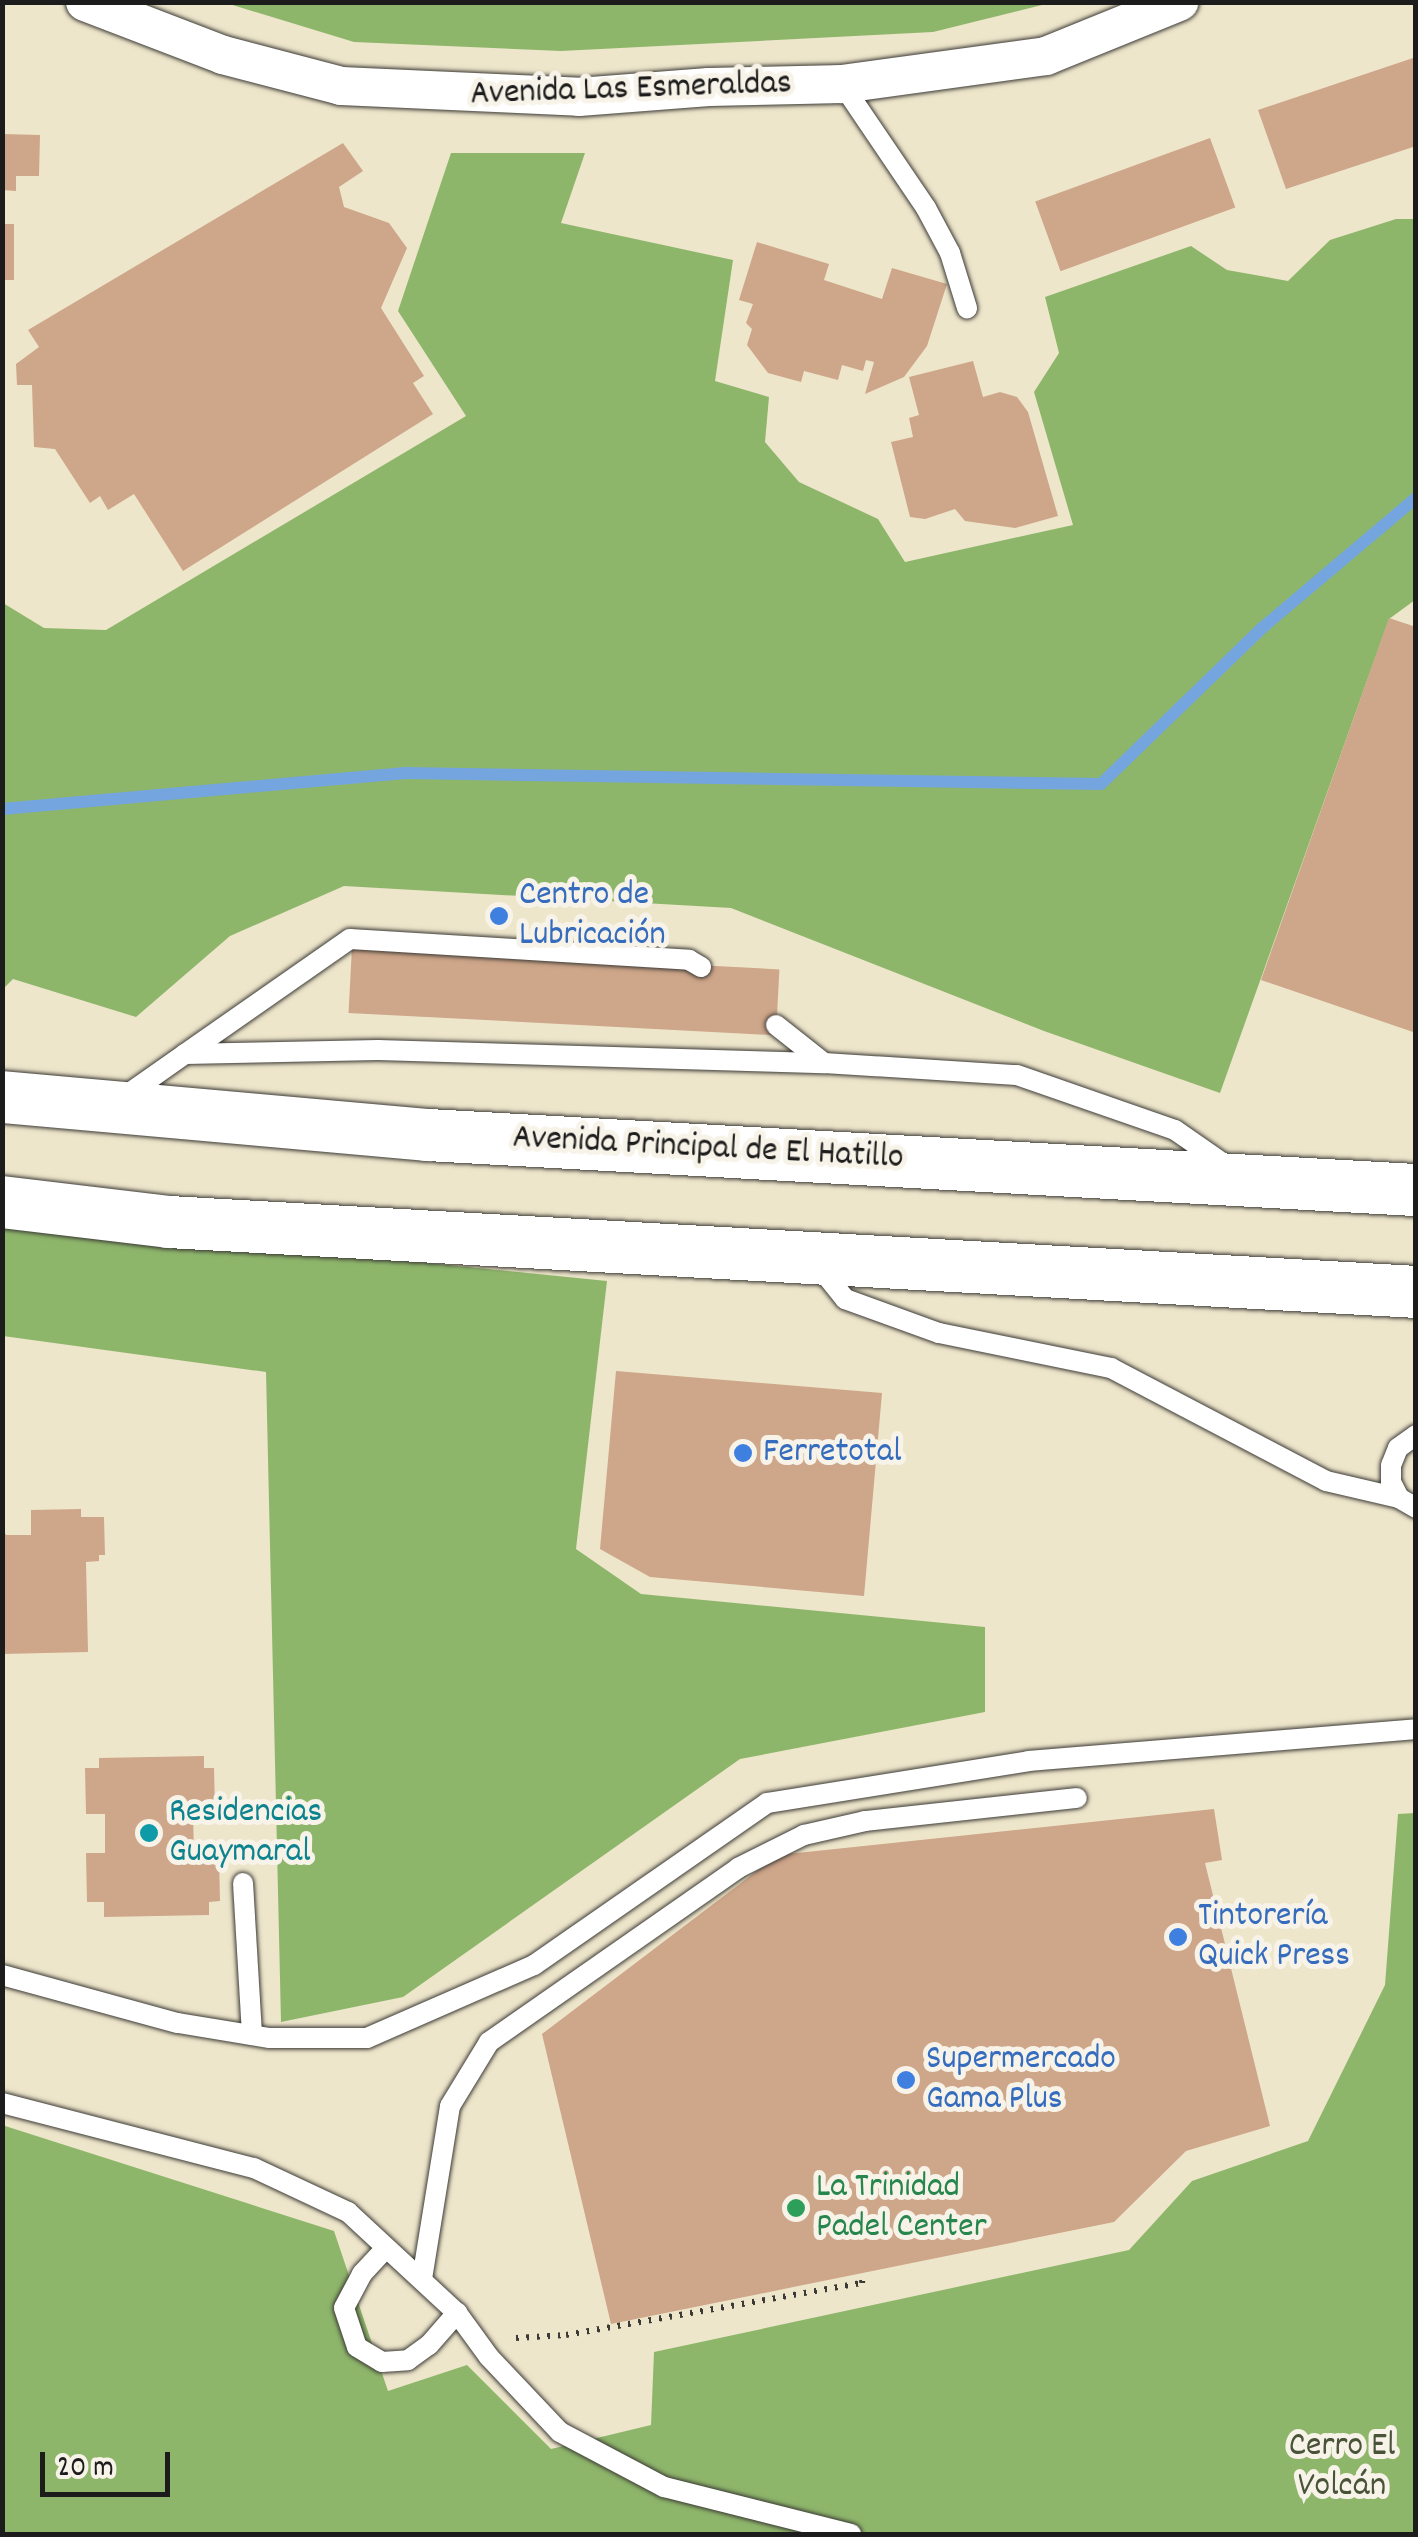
<!DOCTYPE html>
<html>
<head>
<meta charset="utf-8">
<style>
	body { margin:0 }
	#map { position:relative; width:1418px; height:2537px; overflow:hidden; background:#eee6cb; font-family:Dekko,sans-serif }
	div>[style] { position:absolute }
	.forest>* { inset:0; background:#8eb66b }
	.stream>* { height:12px; margin:-6px; padding:0 6px; transform-origin:6px; border-radius:6px; background:#74a5df }
	.building>* { inset:0; background:#cea689; transform-origin:0 0 }
	.path>* { height:6px; margin-top:-3px; transform-origin:0; background:repeating-linear-gradient(90deg,#3c3a36 0 2.5px,transparent 0 10.5px) }
	.roads { filter:drop-shadow(0 0 2px #3c3a36) drop-shadow(0 0 2px #3c3a36) }
	.lane>* { height:20px; margin:-10px; padding:0 10px; transform-origin:10px; border-radius:10px; background:#fff }
	.street>* { height:38px; margin:-19px; padding:0 19px; transform-origin:19px; border-radius:19px; background:#fff }
	.secondary>* { height:52px; margin:-26px; padding:0 26px; transform-origin:26px; border-radius:26px; background:#fff }
	.dots>* { width:28px; height:28px; translate:-50% -50%; box-sizing:border-box; border:5px solid #f7f3e8; border-radius:50% }
	span { translate:-50% -50%; white-space:nowrap; text-align:center; line-height:1.15; -webkit-text-stroke:10px #f7f3e8; paint-order:stroke }
	.street-label { font-size:35px; color:#1c1c1c }
	.shop-label { font-size:35px; color:#366cbe }
	.left { translate:0 -50%; text-align:left }
	.culture-label { font-size:35px; color:#0d838f }
	.leisure-label { font-size:35px; color:#27864d }
	.park-label { font-size:35px; color:#495338 }
	.frame { position:absolute; inset:0; border:5px solid #1c1c1c; pointer-events:none }
	.scale { position:absolute; left:40px; top:2452px; width:130px; height:45px; box-sizing:border-box; border:5px solid #1c1c1c; border-top:0; padding-left:12px; font-size:30px; line-height:35px; white-space:nowrap; color:#1c1c1c; -webkit-text-stroke:8px #f7f3e8; paint-order:stroke }
</style>
</head>
<body>
<div id="map">
	<div class="forest">
		<div style="clip-path:polygon(226px 3px,1050px 3px,933px 32px,561px 51px,354px 42px)"></div>
		<div style="clip-path:polygon(451px 153px,585px 153px,561px 223px,733px 260px,715px 381px,769px 397px,765px 442px,799px 482px,878px 519px,905px 562px,1073px 525px,1034px 392px,1059px 353px,1045px 297px,1191px 246px,1227px 270px,1288px 281px,1330px 240px,1396px 219px,1415px 219px,1415px 600px,1389px 619px,1220px 1093px,1044px 1031px,731px 908px,344px 886px,230px 936px,136px 1017px,13px 979px,3px 989px,3px 603px,44px 628px,106px 630px,466px 416px,398px 311px)"></div>
		<div style="clip-path:polygon(3px 1220px,607px 1281px,576px 1549px,641px 1594px,985px 1627px,985px 1712px,740px 1759px,403px 1997px,281px 2022px,266px 1372px,3px 1336px)"></div>
		<div style="clip-path:polygon(1415px 1813px,1415px 2534px,3px 2534px,2px 2125px,334px 2231px,388px 2391px,467px 2365px,551px 2449px,651px 2425px,654px 2352px,1129px 2250px,1192px 2181px,1308px 2141px,1385px 1985px,1398px 1814px)"></div>
	</div>
	<div class="stream">
		<div style="left:2px;top:809px;width:405px;rotate:-5.1deg"></div>
		<div style="left:405px;top:773px;width:696px;rotate:0.91deg"></div>
		<div style="left:1101px;top:784px;width:224px;rotate:-44.1deg"></div>
		<div style="left:1262px;top:628px;width:202px;rotate:-40.2deg"></div>
	</div>
	<div class="building">
		<div style="clip-path:polygon(1416px 57px,1416px 146px,1286px 189px,1258px 110px)"></div>
		<div style="clip-path:polygon(2px 134px,40px 135px,39px 176px,16px 176px,16px 191px,2px 190px)"></div>
		<div style="left:1210px;top:138px;width:74px;height:186px;rotate:70deg"></div>
		<div style="clip-path:polygon(343px 143px,363px 171px,339px 187px,344px 207px,389px 223px,407px 248px,381px 308px,424px 376px,413px 383px,433px 414px,183px 571px,134px 494px,108px 510px,100px 496px,90px 503px,55px 449px,34px 447px,32px 385px,17px 385px,16px 364px,39px 347px,28px 330px)"></div>
		<div style="left:2px;top:224px;width:12px;height:56px"></div>
		<div style="clip-path:polygon(757px 242px,829px 264px,824px 280px,882px 299px,892px 268px,947px 284px,927px 346px,904px 377px,865px 394px,874px 362px,866px 360px,863px 371px,842px 365px,838px 380px,804px 371px,801px 382px,768px 373px,747px 345px,752px 329px,746px 323px,753px 304px,739px 300px)"></div>
		<div style="clip-path:polygon(973px 361px,983px 397px,1000px 392px,1017px 397px,1028px 412px,1058px 516px,1015px 528px,965px 521px,955px 509px,925px 519px,910px 517px,891px 442px,913px 437px,909px 418px,919px 415px,909px 377px)"></div>
		<div style="clip-path:polygon(1389px 618px,1416px 627px,1416px 1033px,1261px 980px)"></div>
		<div style="left:352px;top:947px;width:428px;height:66px;rotate:3deg"></div>
		<div style="clip-path:polygon(616px 1371px,882px 1393px,864px 1596px,650px 1577px,600px 1549px)"></div>
		<div style="clip-path:polygon(81px 1509px,81px 1517px,104px 1517px,105px 1555px,99px 1555px,99px 1561px,86px 1562px,88px 1652px,2px 1654px,2px 1528px,6px 1535px,31px 1535px,31px 1510px)"></div>
		<div style="clip-path:polygon(204px 1756px,204px 1768px,214px 1768px,215px 1810px,193px 1811px,194px 1857px,219px 1856px,220px 1901px,209px 1902px,209px 1915px,104px 1917px,104px 1902px,87px 1902px,86px 1853px,105px 1853px,105px 1814px,86px 1814px,85px 1768px,99px 1768px,99px 1758px)"></div>
		<div style="clip-path:polygon(1214px 1809px,1222px 1860px,1205px 1863px,1270px 2126px,1186px 2151px,1114px 2222px,611px 2324px,542px 2034px,778px 1855px)"></div>
	</div>
	<div class="path">
		<div style="left:516px;top:2338px;width:50px;rotate:-3.4deg"></div>
		<div style="left:566px;top:2335px;width:301px;rotate:-10deg"></div>
		<div style="left:862px;top:2283px;width:10px;rotate:-84deg"></div>
	</div>
	<div class="roads">
		<div class="lane">
			<div style="left:842px;top:84px;width:150px;rotate:55.9deg"></div>
			<div style="left:926px;top:208px;width:51px;rotate:61.9deg"></div>
			<div style="left:950px;top:253px;width:58px;rotate:72.8deg"></div>
			<div style="left:776px;top:1025px;width:61px;rotate:38.4deg"></div>
			<div style="left:185px;top:1054px;width:201px;rotate:-34.9deg"></div>
			<div style="left:350px;top:939px;width:340px;rotate:3.5deg"></div>
			<div style="left:689px;top:960px;width:14px;rotate:30deg"></div>
			<div style="left:121px;top:1099px;width:78px;rotate:-35.1deg"></div>
			<div style="left:185px;top:1054px;width:193px;rotate:-1.2deg"></div>
			<div style="left:378px;top:1050px;width:446px;rotate:1.7deg"></div>
			<div style="left:824px;top:1063px;width:193px;rotate:3.6deg"></div>
			<div style="left:1017px;top:1075px;width:167px;rotate:19.2deg"></div>
			<div style="left:1175px;top:1130px;width:63px;rotate:34.7deg"></div>
			<div style="left:817px;top:1264px;width:45px;rotate:51.3deg"></div>
			<div style="left:845px;top:1299px;width:100px;rotate:19.9deg"></div>
			<div style="left:939px;top:1333px;width:176px;rotate:11.5deg"></div>
			<div style="left:1111px;top:1368px;width:243px;rotate:27.7deg"></div>
			<div style="left:1326px;top:1481px;width:75px;rotate:13.1deg"></div>
			<div style="left:1416px;top:1435px;width:22px;rotate:144deg"></div>
			<div style="left:1398px;top:1448px;width:18px;rotate:112deg"></div>
			<div style="left:1391px;top:1465px;width:17px;rotate:90deg"></div>
			<div style="left:1391px;top:1482px;width:18px;rotate:63deg"></div>
			<div style="left:1399px;top:1498px;width:20px;rotate:30deg"></div>
			<div style="left:243px;top:1883px;width:152px;rotate:86.6deg"></div>
			<div style="left:2px;top:1975px;width:182px;rotate:15.3deg"></div>
			<div style="left:178px;top:2023px;width:93px;rotate:9.3deg"></div>
			<div style="left:270px;top:2038px;width:97px"></div>
			<div style="left:367px;top:2038px;width:182px;rotate:-23.6deg"></div>
			<div style="left:534px;top:1965px;width:284px;rotate:-34.8deg"></div>
			<div style="left:767px;top:1803px;width:265px;rotate:-9.1deg"></div>
			<div style="left:1029px;top:1761px;width:388px;rotate:-4.7deg"></div>
			<div style="left:2px;top:2103px;width:260px;rotate:14.5deg"></div>
			<div style="left:254px;top:2168px;width:104px;rotate:25.1deg"></div>
			<div style="left:348px;top:2212px;width:149px;rotate:42.8deg"></div>
			<div style="left:457px;top:2313px;width:54px;rotate:54deg"></div>
			<div style="left:489px;top:2357px;width:103px;rotate:46.6deg"></div>
			<div style="left:560px;top:2432px;width:118px;rotate:27.9deg"></div>
			<div style="left:664px;top:2487px;width:193px;rotate:14.1deg"></div>
			<div style="left:386px;top:2248px;width:35px;rotate:133deg"></div>
			<div style="left:362px;top:2274px;width:38px;rotate:118deg"></div>
			<div style="left:344px;top:2308px;width:41px;rotate:71.6deg"></div>
			<div style="left:357px;top:2347px;width:29px;rotate:31deg"></div>
			<div style="left:382px;top:2362px;width:26px;rotate:-4deg"></div>
			<div style="left:408px;top:2360px;width:26px;rotate:-36deg"></div>
			<div style="left:429px;top:2345px;width:43px;rotate:-48.8deg"></div>
			<div style="left:422px;top:2279px;width:175px;rotate:-80.8deg"></div>
			<div style="left:450px;top:2106px;width:75px;rotate:-58.6deg"></div>
			<div style="left:489px;top:2042px;width:304px;rotate:-34.9deg"></div>
			<div style="left:738px;top:1868px;width:74px;rotate:-26.6deg"></div>
			<div style="left:804px;top:1835px;width:63px;rotate:-12.9deg"></div>
			<div style="left:865px;top:1821px;width:213px;rotate:-6.2deg"></div>
		</div>
		<div class="street">
			<div style="left:85px;top:2px;width:148px;rotate:21deg"></div>
			<div style="left:223px;top:55px;width:122px;rotate:14.7deg"></div>
			<div style="left:341px;top:86px;width:238px;rotate:2.6deg"></div>
			<div style="left:579px;top:97px;width:130px;rotate:-4.4deg"></div>
			<div style="left:709px;top:87px;width:133px;rotate:-1.3deg"></div>
			<div style="left:842px;top:84px;width:206px;rotate:-7.8deg"></div>
			<div style="left:1046px;top:56px;width:144px;rotate:-22.1deg"></div>
		</div>
		<div class="secondary">
			<div style="left:2px;top:1097px;width:428px;rotate:5.1deg"></div>
			<div style="left:428px;top:1135px;width:990px;rotate:3.19deg"></div>
			<div style="left:2px;top:1202px;width:168px;rotate:6.8deg"></div>
			<div style="left:169px;top:1222px;width:1249px;rotate:3.21deg"></div>
		</div>
	</div>
	<div class="dots">
		<div style="left:499px;top:916px;background:#3f7fe0"></div>
		<div style="left:743px;top:1453px;background:#3f7fe0"></div>
		<div style="left:149px;top:1833px;background:#0f9aa8"></div>
		<div style="left:1178px;top:1937px;background:#3f7fe0"></div>
		<div style="left:906px;top:2080px;background:#3f7fe0"></div>
		<div style="left:796px;top:2208px;background:#2e9e5b"></div>
	</div>
	<div class="street-label">
		<span style="left:631px;top:90px;rotate:-2deg">Avenida Las Esmeraldas</span>
		<span style="left:708px;top:1149px;rotate:3deg">Avenida Principal de El Hatillo</span>
	</div>
	<div class="shop-label">
		<span class="left" style="left:519px;top:916px">Centro de<br>Lubricación</span>
		<span class="left" style="left:763px;top:1453px">Ferretotal</span>
		<span class="left" style="left:1198px;top:1937px">Tintorería<br>Quick Press</span>
		<span class="left" style="left:926px;top:2080px">Supermercado<br>Gama Plus</span>
	</div>
	<div class="culture-label">
		<span class="left" style="left:169px;top:1833px">Residencias<br>Guaymaral</span>
	</div>
	<div class="leisure-label">
		<span class="left" style="left:816px;top:2208px">La Trinidad<br>Padel Center</span>
	</div>
	<div class="park-label">
		<span style="left:1342px;top:2467px">Cerro El<br>Volcán</span>
	</div>
	<div class="frame"></div>
	<div class="scale">20 m</div>
</div>
</body>
</html>
